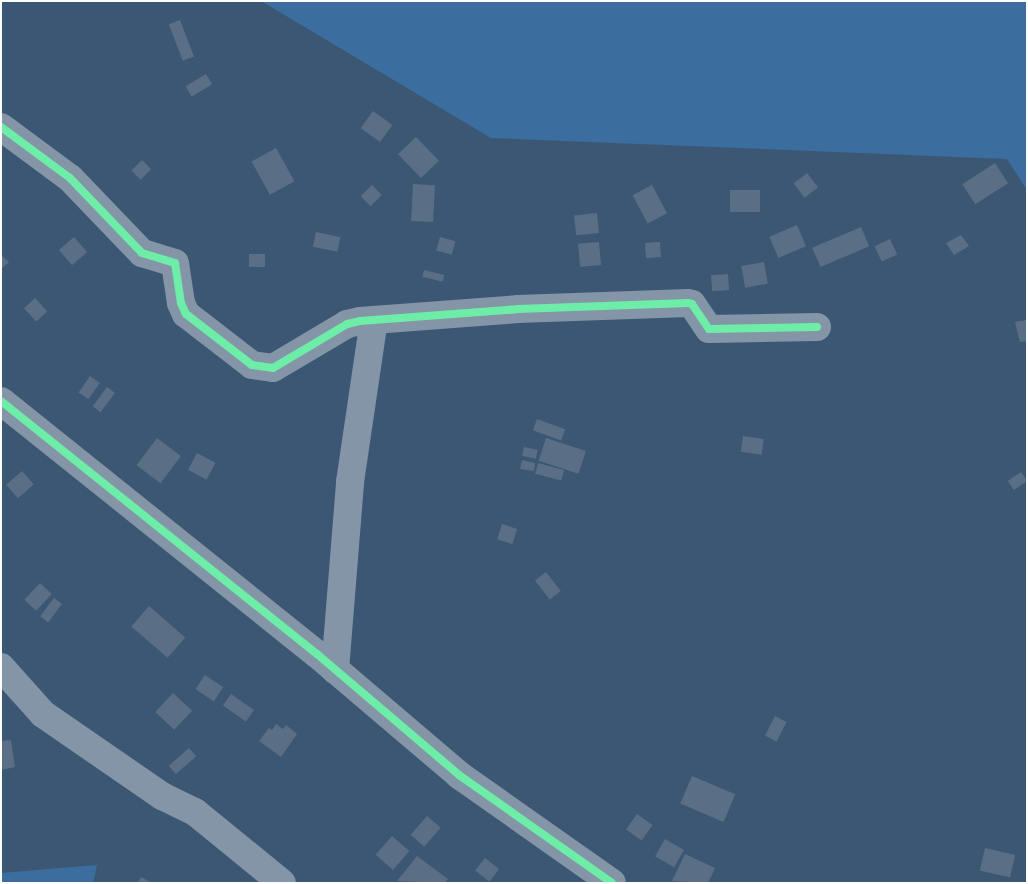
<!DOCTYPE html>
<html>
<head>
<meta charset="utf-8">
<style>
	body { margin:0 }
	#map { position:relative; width:1028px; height:884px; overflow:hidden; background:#3c5773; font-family:Cabin,sans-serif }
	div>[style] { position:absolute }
	.green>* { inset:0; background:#3b6e9f }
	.building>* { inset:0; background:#5a6f85; transform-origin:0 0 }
	.minor>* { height:28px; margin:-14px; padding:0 14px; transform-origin:14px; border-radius:14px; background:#8395a7 }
	.cycleway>* { height:8px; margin:-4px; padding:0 4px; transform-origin:4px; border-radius:4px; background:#6deda7 }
	span { translate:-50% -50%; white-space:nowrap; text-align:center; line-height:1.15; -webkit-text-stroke:4px #265789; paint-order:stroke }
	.frame { position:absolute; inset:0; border:2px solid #fff; pointer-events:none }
</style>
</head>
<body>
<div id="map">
	<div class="green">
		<div style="clip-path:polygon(261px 1px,1027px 1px,1027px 190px,1007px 159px,491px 138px)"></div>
		<div style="clip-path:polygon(97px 865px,93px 883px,1px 883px,1px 873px)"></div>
	</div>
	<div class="building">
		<div style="left:180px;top:20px;width:39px;height:12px;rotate:69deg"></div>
		<div style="left:206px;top:74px;width:12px;height:24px;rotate:59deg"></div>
		<div style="left:373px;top:111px;width:24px;height:21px;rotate:36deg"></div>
		<div style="left:416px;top:137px;width:33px;height:25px;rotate:46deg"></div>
		<div style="left:276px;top:148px;width:38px;height:28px;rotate:61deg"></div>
		<div style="left:142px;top:160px;width:13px;height:15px;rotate:45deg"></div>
		<div style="left:995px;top:163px;width:24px;height:39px;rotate:57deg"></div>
		<div style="left:807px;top:173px;width:18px;height:17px;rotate:52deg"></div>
		<div style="left:413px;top:184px;width:22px;height:37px;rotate:3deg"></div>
		<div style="left:372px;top:185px;width:14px;height:16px;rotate:45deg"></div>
		<div style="left:652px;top:185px;width:32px;height:22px;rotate:62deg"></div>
		<div style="left:760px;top:190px;width:22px;height:30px;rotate:90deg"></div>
		<div style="left:597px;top:213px;width:20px;height:23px;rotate:84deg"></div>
		<div style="left:797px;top:225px;width:23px;height:30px;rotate:67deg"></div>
		<div style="left:861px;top:227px;width:21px;height:53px;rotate:67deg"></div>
		<div style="left:316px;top:232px;width:25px;height:15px;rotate:12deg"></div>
		<div style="clip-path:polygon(961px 235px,969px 246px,954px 255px,946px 243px)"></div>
		<div style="left:74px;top:237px;width:20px;height:20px;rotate:49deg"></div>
		<div style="left:440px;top:237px;width:16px;height:14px;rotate:15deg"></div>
		<div style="left:890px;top:239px;width:17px;height:17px;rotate:65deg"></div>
		<div style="left:599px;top:242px;width:23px;height:21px;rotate:85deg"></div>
		<div style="left:660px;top:242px;width:15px;height:15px;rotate:86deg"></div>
		<div style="left:249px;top:254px;width:16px;height:13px"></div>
		<div style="clip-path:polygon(1px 255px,9px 262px,1px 269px)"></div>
		<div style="left:764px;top:262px;width:22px;height:23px;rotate:80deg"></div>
		<div style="left:424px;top:270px;width:21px;height:7px;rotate:14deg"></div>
		<div style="left:728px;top:274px;width:16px;height:17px;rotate:86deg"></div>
		<div style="left:35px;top:298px;width:18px;height:15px;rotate:47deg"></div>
		<div style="clip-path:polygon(1027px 320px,1027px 341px,1020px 342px,1015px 322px)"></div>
		<div style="left:90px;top:376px;width:12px;height:20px;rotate:35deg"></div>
		<div style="left:107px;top:387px;width:10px;height:24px;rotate:37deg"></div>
		<div style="left:537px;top:419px;width:30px;height:12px;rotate:20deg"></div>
		<div style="left:743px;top:436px;width:21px;height:16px;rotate:8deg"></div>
		<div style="left:157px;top:438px;width:30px;height:34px;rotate:37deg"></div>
		<div style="left:546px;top:438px;width:42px;height:24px;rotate:18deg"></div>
		<div style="left:524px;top:447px;width:14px;height:9px;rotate:12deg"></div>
		<div style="left:197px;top:453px;width:21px;height:19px;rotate:28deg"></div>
		<div style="clip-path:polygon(522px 460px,535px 463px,534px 471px,520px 469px)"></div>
		<div style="left:538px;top:463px;width:27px;height:11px;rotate:15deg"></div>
		<div style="left:22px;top:471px;width:18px;height:21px;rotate:49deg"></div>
		<div style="left:1021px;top:472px;width:11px;height:16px;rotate:56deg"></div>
		<div style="left:502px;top:524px;width:16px;height:16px;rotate:18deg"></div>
		<div style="left:546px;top:572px;width:24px;height:14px;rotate:52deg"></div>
		<div style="left:40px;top:583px;width:16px;height:23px;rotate:43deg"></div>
		<div style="left:54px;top:598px;width:10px;height:23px;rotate:37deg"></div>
		<div style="left:149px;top:606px;width:48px;height:27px;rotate:41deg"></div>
		<div style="left:205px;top:675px;width:22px;height:17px;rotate:34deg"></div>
		<div style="left:173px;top:693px;width:26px;height:26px;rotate:43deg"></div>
		<div style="left:231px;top:694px;width:28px;height:14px;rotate:35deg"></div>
		<div style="left:775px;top:716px;width:13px;height:22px;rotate:27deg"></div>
		<div style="clip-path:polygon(276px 724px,283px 729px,286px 725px,297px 734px,281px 757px,259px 741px,269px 728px,272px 730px)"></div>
		<div style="clip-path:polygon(11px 740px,15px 767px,1px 770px,1px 741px)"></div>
		<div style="left:189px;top:748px;width:11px;height:27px;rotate:49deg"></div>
		<div style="left:692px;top:776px;width:47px;height:30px;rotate:23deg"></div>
		<div style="left:637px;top:814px;width:19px;height:19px;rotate:35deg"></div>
		<div style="left:427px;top:816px;width:18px;height:25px;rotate:41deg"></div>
		<div style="left:392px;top:836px;width:23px;height:25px;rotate:41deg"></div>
		<div style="left:665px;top:839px;width:22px;height:20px;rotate:30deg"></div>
		<div style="left:985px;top:848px;width:31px;height:23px;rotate:13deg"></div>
		<div style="clip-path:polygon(685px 854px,715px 868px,708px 883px,672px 881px)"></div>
		<div style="clip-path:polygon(417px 856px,448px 879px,445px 883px,397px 881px)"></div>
		<div style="left:485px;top:858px;width:18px;height:16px;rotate:38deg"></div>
		<div style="clip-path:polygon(141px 877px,152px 883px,138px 883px)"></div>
	</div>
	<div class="minor">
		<div style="left:1px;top:127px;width:86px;rotate:36.5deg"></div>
		<div style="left:70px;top:178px;width:104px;rotate:46.2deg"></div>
		<div style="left:142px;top:253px;width:34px;rotate:17deg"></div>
		<div style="left:175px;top:263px;width:40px;rotate:81.5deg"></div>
		<div style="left:181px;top:303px;width:12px;rotate:66deg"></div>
		<div style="left:186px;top:314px;width:83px;rotate:37.7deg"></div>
		<div style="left:252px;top:365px;width:21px;rotate:8deg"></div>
		<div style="left:273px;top:368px;width:86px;rotate:-30.7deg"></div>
		<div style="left:347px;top:324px;width:13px;rotate:-13deg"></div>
		<div style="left:360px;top:321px;width:158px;rotate:-4.3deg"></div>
		<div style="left:518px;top:309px;width:170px;rotate:-2deg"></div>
		<div style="left:688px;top:303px;width:4px;rotate:14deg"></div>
		<div style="left:692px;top:304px;width:30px;rotate:56deg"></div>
		<div style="left:709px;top:329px;width:108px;rotate:-1.1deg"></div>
		<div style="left:1px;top:401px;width:405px;rotate:38.7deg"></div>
		<div style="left:317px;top:654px;width:187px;rotate:40.4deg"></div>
		<div style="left:459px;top:775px;width:187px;rotate:35.2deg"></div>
		<div style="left:1px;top:667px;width:63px;rotate:48.2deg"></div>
		<div style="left:43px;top:714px;width:145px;rotate:34.6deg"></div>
		<div style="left:162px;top:796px;width:37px;rotate:26deg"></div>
		<div style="left:195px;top:812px;width:112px;rotate:39.2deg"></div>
		<div style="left:335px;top:670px;width:189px;rotate:-85.4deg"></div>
		<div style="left:350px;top:482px;width:164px;rotate:-81.6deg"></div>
	</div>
	<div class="cycleway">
		<div style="left:1px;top:127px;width:86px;rotate:36.5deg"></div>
		<div style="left:70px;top:178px;width:104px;rotate:46.2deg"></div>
		<div style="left:142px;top:253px;width:34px;rotate:17deg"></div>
		<div style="left:175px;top:263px;width:40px;rotate:81.5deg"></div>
		<div style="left:181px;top:303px;width:12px;rotate:66deg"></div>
		<div style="left:186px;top:314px;width:83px;rotate:37.7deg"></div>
		<div style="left:252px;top:365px;width:21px;rotate:8deg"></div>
		<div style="left:273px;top:368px;width:86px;rotate:-30.7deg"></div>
		<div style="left:347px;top:324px;width:13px;rotate:-13deg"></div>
		<div style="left:360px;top:321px;width:158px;rotate:-4.3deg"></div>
		<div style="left:518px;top:309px;width:170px;rotate:-2deg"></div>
		<div style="left:688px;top:303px;width:4px;rotate:14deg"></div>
		<div style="left:692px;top:304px;width:30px;rotate:56deg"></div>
		<div style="left:709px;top:329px;width:108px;rotate:-1.1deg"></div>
		<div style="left:1px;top:401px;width:405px;rotate:38.7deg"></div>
		<div style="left:317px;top:654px;width:187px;rotate:40.4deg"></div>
		<div style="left:459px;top:775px;width:187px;rotate:35.2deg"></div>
	</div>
	<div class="frame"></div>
</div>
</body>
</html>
